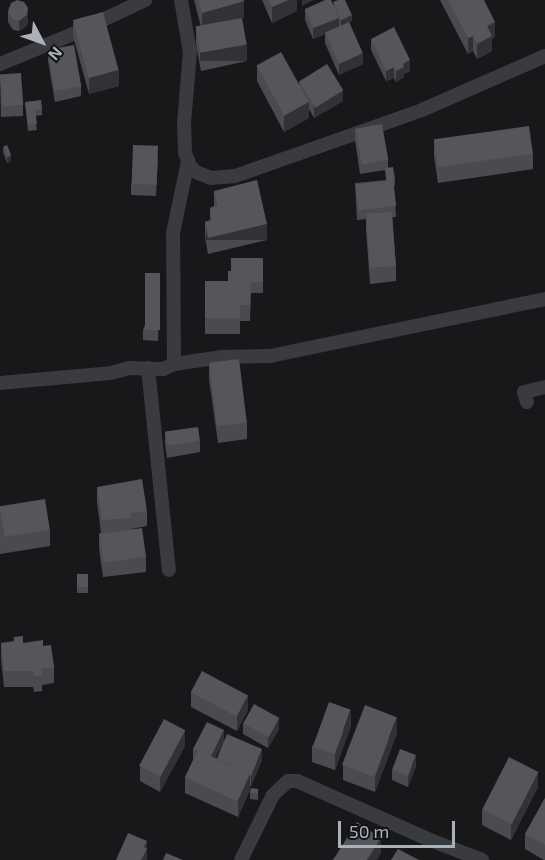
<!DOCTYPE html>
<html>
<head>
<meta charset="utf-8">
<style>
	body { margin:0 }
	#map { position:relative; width:545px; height:860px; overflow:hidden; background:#18181a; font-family:"Exo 2",sans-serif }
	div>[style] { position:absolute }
	.street>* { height:14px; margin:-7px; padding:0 7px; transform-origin:7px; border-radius:7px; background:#393b3f }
	.wall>* { inset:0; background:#494b4f; transform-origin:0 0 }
	.shaded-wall>* { inset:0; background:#313235; transform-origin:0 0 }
	.building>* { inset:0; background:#54565b; transform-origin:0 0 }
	span { translate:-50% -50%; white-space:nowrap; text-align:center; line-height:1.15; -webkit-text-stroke:5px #131315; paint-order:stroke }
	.north { position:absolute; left:12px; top:12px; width:60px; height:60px; -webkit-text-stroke:4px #131315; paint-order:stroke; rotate:131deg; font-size:16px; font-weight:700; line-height:24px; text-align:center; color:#a9b1ba }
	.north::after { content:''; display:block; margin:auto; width:21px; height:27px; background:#a9b1ba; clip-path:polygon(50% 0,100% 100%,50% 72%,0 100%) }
	.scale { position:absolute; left:338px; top:821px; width:117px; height:27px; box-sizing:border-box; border:3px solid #a9b1ba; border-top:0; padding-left:8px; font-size:18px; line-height:21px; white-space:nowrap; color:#a9b1ba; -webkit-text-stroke:4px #131315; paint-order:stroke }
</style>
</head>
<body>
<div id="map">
	<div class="street">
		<div style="left:181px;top:0;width:53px;rotate:80.2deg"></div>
		<div style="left:190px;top:52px;width:71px;rotate:94.8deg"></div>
		<div style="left:184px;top:123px;width:30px;rotate:88deg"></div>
		<div style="left:185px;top:153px;width:14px;rotate:69deg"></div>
		<div style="left:190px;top:166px;width:8px;rotate:45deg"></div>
		<div style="left:196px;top:172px;width:16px;rotate:22deg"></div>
		<div style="left:211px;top:178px;width:24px;rotate:-5deg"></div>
		<div style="left:235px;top:176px;width:198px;rotate:-19.4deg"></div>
		<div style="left:422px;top:110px;width:134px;rotate:-23.7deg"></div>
		<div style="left:0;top:64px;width:79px;rotate:-22.3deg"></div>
		<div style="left:73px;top:34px;width:80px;rotate:-25.3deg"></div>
		<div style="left:174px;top:364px;width:131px;rotate:-90.4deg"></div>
		<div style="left:173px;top:233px;width:74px;rotate:-78.2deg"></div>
		<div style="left:148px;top:368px;width:203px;rotate:84.1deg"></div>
		<div style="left:0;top:383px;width:111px;rotate:-5.1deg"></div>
		<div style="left:111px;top:373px;width:20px;rotate:-15deg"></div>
		<div style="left:130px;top:368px;width:33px;rotate:2deg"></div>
		<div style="left:163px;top:369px;width:12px;rotate:-24deg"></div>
		<div style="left:174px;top:364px;width:49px;rotate:-8.3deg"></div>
		<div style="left:222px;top:357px;width:48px;rotate:-1.2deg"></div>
		<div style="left:270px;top:356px;width:281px;rotate:-11.7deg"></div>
		<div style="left:527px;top:402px;width:10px;rotate:-107deg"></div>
		<div style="left:524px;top:392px;width:22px;rotate:-13deg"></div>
		<div style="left:241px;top:860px;width:72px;rotate:-63.8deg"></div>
		<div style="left:273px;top:795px;width:21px;rotate:-43deg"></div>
		<div style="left:288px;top:781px;width:9px"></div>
		<div style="left:297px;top:781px;width:145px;rotate:23.9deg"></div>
		<div style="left:430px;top:840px;width:56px;rotate:21deg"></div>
	</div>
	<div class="wall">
		<div style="clip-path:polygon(194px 0,244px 0,244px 17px,232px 20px,247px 61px,201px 71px,196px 44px,196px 28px,201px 27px)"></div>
		<div style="clip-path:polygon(262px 0,297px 0,297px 11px,272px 23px)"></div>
		<div style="clip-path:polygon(440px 0,484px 0,495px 37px,492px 39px,492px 51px,477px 59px,473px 51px,468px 54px)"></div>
		<div style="clip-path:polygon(333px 4px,352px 21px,349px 22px,363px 64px,339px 75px,325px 43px,325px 34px,313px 39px,305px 20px,305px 9px)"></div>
		<div style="clip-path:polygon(8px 11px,28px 18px,27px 26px,19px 31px,13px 30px,8px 22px)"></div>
		<div style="clip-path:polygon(73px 21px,119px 86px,89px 94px,73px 36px)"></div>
		<div style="clip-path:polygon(371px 39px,410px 71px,404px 74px,404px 77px,396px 82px,394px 78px,386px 81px,371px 50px)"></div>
		<div style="clip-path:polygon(48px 51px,81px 86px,81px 96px,55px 102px,48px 61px)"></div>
		<div style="clip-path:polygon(257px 66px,299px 84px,299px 81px,343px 101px,314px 118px,309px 109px,309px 118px,284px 132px,257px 81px)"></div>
		<div style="clip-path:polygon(0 74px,23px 105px,23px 116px,1px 117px)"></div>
		<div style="clip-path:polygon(25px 102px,42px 109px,42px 115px,35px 116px,37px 130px,28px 131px)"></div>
		<div style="clip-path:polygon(355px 129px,388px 159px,388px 167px,395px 180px,395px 185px,394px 185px,396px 217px,392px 217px,396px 266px,396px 281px,370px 284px,366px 230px,366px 219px,357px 220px,355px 183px,386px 180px,385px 170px,360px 174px,355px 140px)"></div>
		<div style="clip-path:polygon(434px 140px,533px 154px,533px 169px,438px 183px,434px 156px)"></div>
		<div style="clip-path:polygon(3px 147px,11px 161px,7px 163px,3px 152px)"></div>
		<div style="clip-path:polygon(158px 156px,156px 196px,131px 195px,131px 184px)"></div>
		<div style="clip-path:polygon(214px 191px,267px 240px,208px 254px,205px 237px,205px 222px,210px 220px,210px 208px,214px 206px)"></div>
		<div style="clip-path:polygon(263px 258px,263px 293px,251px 293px,250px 321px,240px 321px,240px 334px,205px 334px,205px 281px,228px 281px,231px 271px)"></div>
		<div style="clip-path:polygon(160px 284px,158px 341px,143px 340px,143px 330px)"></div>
		<div style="clip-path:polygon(209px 363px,247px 423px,247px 439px,218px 443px,209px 379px)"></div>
		<div style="clip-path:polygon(165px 432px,200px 441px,200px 452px,167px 458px,165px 443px)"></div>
		<div style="clip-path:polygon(97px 487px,147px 511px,147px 526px,131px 529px,146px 557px,146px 572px,103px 577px,99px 549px,99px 533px,101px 533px,97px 502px)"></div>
		<div style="clip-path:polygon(0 506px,50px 530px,50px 546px,0 554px)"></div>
		<div style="left:88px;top:574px;width:19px;height:11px;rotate:90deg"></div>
		<div style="clip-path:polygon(1px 643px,23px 643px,43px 646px,54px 667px,54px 683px,42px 685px,42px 691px,34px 692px,33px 687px,4px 687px,1px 659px)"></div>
		<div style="clip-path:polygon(191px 692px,248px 710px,237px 731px,191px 707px)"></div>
		<div style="clip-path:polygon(243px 723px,279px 729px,268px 748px,243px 734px)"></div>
		<div style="clip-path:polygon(351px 726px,335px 770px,312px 762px,312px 746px)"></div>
		<div style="clip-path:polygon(397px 733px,375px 792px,343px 780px,343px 765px)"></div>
		<div style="clip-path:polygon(224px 741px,215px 758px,262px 760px,251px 786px,250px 786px,250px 790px,238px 817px,185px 793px,185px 777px,193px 760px,193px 749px)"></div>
		<div style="clip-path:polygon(185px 746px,160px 792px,140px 781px,140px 766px)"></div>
		<div style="clip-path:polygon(416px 766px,408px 787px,392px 780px,392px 770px)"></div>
		<div style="clip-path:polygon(538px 787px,511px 840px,482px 825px,482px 810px)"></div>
		<div style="clip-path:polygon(250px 793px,258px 794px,258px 800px,250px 799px)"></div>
		<div style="clip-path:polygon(545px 798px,545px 860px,544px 860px,525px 849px,525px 834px)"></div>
	</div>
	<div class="shaded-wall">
		<div style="clip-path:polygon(288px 0,297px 0,297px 11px,272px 23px,272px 7px)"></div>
		<div style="clip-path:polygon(302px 0,314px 0,302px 6px)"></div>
		<div style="clip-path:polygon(244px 1px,244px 17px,202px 29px,202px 13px)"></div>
		<div style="clip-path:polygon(28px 8px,27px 26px,19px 31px,19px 21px)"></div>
		<div style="clip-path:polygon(352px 15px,352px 21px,341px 26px,341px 20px)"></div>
		<div style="clip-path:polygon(339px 18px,339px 28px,313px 39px,313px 28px)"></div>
		<div style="clip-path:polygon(495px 22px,495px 37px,492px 39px,492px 51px,477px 59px,477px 44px,487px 26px)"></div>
		<div style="clip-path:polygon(473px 36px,473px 51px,468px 54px,468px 38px)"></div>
		<div style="left:247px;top:45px;width:16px;height:47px;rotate:90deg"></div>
		<div style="clip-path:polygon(363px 53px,363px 64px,339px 75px,339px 64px)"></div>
		<div style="clip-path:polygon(410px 60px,410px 71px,404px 74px,404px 77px,396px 82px,396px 71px,403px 64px)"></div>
		<div style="clip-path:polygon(394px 67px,394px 78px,386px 81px,386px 71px)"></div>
		<div style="clip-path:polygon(119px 70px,119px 86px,89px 94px,89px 78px)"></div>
		<div style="clip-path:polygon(343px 90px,343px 101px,314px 118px,314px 107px)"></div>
		<div style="clip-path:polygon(309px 102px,309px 118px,284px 132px,284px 116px)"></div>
		<div style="clip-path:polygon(11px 155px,11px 161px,7px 163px,7px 157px)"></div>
		<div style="left:267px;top:224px;width:16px;height:61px;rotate:90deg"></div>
		<div style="clip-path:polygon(248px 695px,248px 710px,237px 731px,237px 715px)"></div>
		<div style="clip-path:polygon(351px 710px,351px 726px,335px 770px,335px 754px)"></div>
		<div style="clip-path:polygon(397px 717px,397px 733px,375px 792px,375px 777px)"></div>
		<div style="clip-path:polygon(279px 718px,279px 729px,268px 748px,268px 738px)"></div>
		<div style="clip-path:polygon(185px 730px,185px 746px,160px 792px,160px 776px)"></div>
		<div style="clip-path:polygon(224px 730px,224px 741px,210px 768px,210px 758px)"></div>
		<div style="clip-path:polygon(262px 749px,262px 760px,251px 786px,251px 776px)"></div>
		<div style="clip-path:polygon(416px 755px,416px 766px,408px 787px,408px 776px)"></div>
		<div style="clip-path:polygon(538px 772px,538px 787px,511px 840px,511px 824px)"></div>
		<div style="clip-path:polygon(250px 774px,250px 790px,238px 817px,238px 801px)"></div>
		<div style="clip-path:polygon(381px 838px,381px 853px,377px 860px,367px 860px)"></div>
		<div style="clip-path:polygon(147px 841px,147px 860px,141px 860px,144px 847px)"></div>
	</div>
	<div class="building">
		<div style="clip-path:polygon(17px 0,24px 2px,28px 8px,27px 15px,19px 21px,13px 20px,8px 11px,11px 3px)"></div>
		<div style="clip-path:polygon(198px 0,244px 0,244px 1px,202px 13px)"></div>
		<div style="clip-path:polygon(269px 0,288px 0,272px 7px)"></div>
		<div style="clip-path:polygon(325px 0,331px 0,339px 18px,313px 28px,305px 9px)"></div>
		<div style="clip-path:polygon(338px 0,345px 0,352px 15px,341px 20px,333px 2px)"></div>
		<div style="clip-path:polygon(448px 0,484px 0,495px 22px,487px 26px,492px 36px,477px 44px,473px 36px,468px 38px)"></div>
		<div style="left:103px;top:12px;width:60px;height:31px;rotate:75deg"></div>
		<div style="left:242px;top:18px;width:27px;height:47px;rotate:80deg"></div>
		<div style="left:349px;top:22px;width:34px;height:26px;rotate:66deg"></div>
		<div style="clip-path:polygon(394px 27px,410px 60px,403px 64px,404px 67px,396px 71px,394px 67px,386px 71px,371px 39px)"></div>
		<div style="left:74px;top:45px;width:42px;height:27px;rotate:80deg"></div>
		<div style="left:281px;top:52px;width:57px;height:28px;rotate:61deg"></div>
		<div style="left:327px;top:64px;width:31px;height:33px;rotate:58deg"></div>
		<div style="left:21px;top:73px;width:32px;height:21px;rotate:86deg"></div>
		<div style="clip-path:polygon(41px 100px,42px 109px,35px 110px,37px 124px,28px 125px,25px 102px)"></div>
		<div style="left:382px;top:124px;width:36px;height:27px;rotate:80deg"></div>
		<div style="left:529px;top:126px;width:28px;height:96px;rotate:82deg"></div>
		<div style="left:7px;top:145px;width:11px;height:4px;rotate:68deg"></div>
		<div style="left:133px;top:145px;width:25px;height:39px;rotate:2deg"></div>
		<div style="left:393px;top:167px;width:13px;height:8px;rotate:81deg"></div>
		<div style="clip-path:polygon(257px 180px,267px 224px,208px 238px,205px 222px,212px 220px,210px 208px,218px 206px,214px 191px)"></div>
		<div style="left:393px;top:180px;width:26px;height:38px;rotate:83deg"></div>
		<div style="left:392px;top:212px;width:54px;height:26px;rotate:86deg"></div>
		<div style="clip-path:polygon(231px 258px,263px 258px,263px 282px,251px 282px,251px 281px,228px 281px,228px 271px,231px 271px)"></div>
		<div style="left:145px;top:273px;width:15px;height:57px"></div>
		<div style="clip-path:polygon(205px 281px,251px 281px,250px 305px,240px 305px,240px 318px,205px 318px)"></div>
		<div style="left:239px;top:359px;width:64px;height:30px;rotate:83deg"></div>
		<div style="left:198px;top:427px;width:14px;height:33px;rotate:82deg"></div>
		<div style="clip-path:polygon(142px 479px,147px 511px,130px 513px,131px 518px,102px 520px,97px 487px)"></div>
		<div style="left:45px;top:499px;width:31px;height:46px;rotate:81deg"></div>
		<div style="left:142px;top:528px;width:29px;height:43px;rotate:82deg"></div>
		<div style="left:88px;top:574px;width:13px;height:11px;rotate:90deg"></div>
		<div style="clip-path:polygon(23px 636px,23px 643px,43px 640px,43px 646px,51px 645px,54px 667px,41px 669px,42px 675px,34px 676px,33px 671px,4px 671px,1px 643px,14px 641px,14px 637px)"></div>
		<div style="left:202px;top:671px;width:52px;height:24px;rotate:28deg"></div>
		<div style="left:329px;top:702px;width:23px;height:47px;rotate:20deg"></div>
		<div style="left:254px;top:704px;width:29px;height:22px;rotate:29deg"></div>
		<div style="left:365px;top:705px;width:34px;height:64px;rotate:21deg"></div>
		<div style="left:164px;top:719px;width:24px;height:53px;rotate:28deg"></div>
		<div style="clip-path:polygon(207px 722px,224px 730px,211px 756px,198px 750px,198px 751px,193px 749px)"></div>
		<div style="clip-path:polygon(227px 734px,262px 749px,251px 776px,250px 775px,250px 774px,217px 758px)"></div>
		<div style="left:400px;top:749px;width:17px;height:22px;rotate:21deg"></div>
		<div style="left:198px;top:750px;width:57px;height:30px;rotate:25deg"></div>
		<div style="left:509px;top:757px;width:33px;height:59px;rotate:27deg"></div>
		<div style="clip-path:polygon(251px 788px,258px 789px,258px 794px,250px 793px)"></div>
		<div style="clip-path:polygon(545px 798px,545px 845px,525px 834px)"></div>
		<div style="clip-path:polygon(357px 822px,381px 838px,367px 860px,333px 860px)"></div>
		<div style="clip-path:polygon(128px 833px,147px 841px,144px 847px,147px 849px,141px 860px,116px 860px)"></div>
		<div style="clip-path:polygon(398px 849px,419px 860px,391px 860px)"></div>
		<div style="clip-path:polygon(166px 853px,183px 860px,163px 860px)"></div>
	</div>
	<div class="north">N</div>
	<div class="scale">50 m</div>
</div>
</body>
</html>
